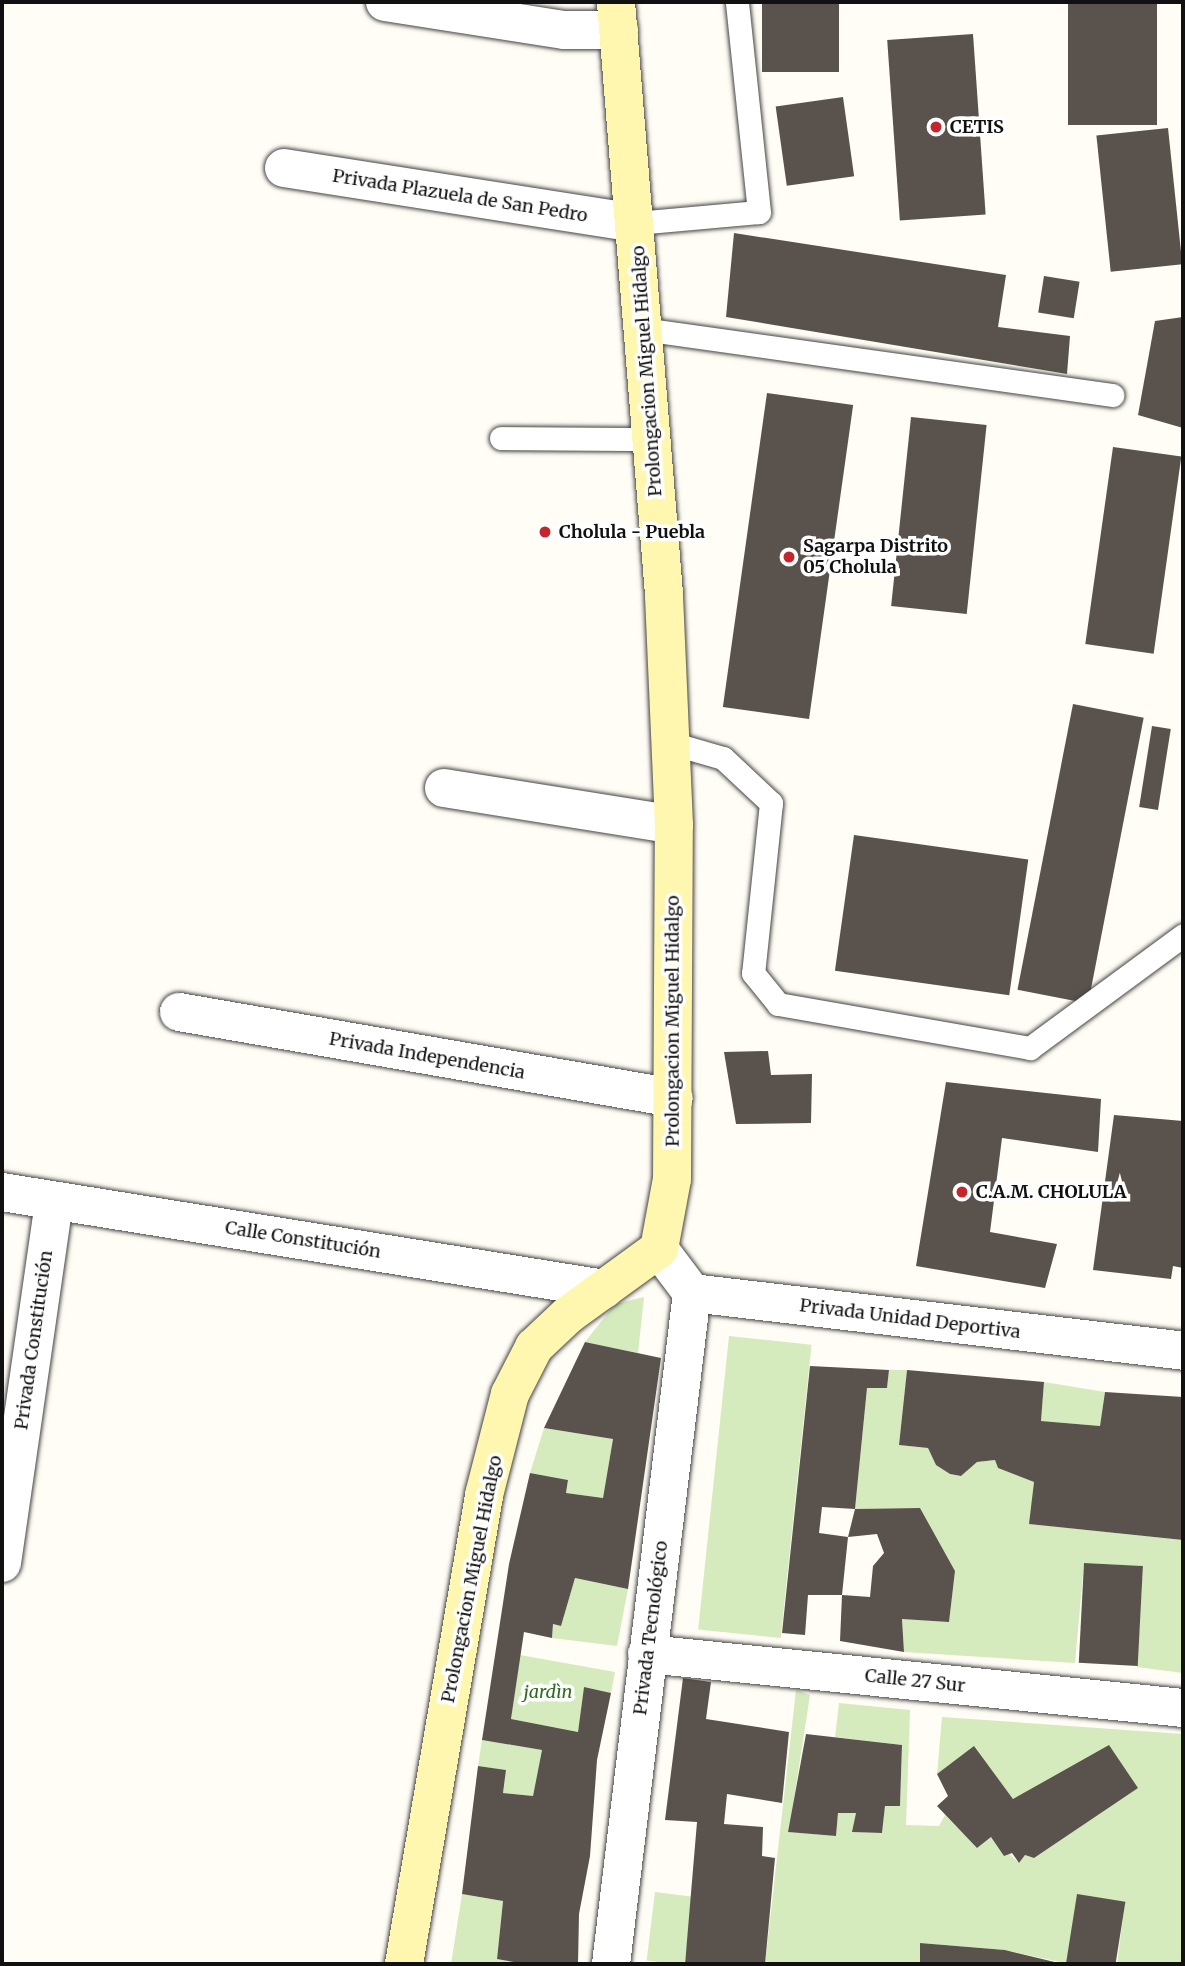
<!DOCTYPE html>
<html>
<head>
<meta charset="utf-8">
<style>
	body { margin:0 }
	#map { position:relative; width:1185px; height:1966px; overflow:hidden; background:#fffdf5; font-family:Merriweather,serif }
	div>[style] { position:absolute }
	.green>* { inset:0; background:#d5ebbd; transform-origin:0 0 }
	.building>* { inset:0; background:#5a524d; transform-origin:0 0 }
	.roads { filter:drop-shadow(0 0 2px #444) drop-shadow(0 0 2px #444) }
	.lane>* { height:23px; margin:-11.5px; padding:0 11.5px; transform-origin:11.5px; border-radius:11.5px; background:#fff }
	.street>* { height:38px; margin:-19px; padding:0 19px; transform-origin:19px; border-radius:19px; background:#fff }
	.secondary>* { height:38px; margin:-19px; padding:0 19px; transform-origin:19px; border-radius:19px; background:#fff6b0 }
	.dots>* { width:19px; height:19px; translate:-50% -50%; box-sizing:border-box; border:4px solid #fff; border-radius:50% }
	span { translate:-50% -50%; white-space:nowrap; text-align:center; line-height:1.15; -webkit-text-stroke:7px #fff; paint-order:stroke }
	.poi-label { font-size:18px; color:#111; font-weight:700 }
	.left { translate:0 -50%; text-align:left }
	.street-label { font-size:18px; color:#111 }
	.park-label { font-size:18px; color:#2f6b1f; font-style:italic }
	.frame { position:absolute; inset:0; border:4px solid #111; pointer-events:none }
</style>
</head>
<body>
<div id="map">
	<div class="green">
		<div style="clip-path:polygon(644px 1297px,638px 1353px,585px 1342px,615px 1304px)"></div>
		<div style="left:729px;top:1336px;width:83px;height:295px;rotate:6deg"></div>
		<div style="clip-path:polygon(889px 1370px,907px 1370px,899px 1445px,928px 1448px,936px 1464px,950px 1474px,961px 1476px,977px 1462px,995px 1460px,998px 1468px,1034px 1482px,1030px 1524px,1183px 1540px,1183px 1673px,1137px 1667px,1143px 1566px,1084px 1563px,1075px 1663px,904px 1652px,902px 1619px,949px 1621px,955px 1571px,920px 1508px,855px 1509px,867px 1388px,887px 1388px)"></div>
		<div style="clip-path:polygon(1044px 1382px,1105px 1392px,1100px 1426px,1041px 1421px)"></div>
		<div style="clip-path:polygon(544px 1428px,613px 1439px,603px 1498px,566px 1493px,568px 1480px,530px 1473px)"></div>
		<div style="clip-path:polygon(575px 1578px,628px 1589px,617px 1646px,552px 1638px,553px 1624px,561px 1626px)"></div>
		<div style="clip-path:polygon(520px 1655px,615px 1672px,611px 1693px,584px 1687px,578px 1732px,511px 1719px)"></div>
		<div style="clip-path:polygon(796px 1690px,810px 1695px,789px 1832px,836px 1836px,838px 1813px,856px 1813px,853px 1832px,882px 1833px,885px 1806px,900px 1806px,902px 1745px,835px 1737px,839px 1703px,910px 1710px,906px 1825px,939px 1826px,945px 1815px,977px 1847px,991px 1837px,1019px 1863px,1025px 1855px,1034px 1858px,1137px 1788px,1013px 1799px,974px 1747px,937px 1774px,942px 1717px,1183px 1734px,1183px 1964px,1117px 1964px,1125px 1902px,1077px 1895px,1069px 1964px,1005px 1950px,921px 1943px,920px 1964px,765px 1964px)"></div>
		<div style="clip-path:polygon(482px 1740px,542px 1750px,533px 1796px,503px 1793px,506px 1770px,478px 1766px)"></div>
		<div style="left:655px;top:1892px;width:38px;height:69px;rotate:7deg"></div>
		<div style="clip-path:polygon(462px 1894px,503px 1901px,497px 1958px,525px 1964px,451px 1964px)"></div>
	</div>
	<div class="building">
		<div style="left:762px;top:2px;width:77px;height:70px"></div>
		<div style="left:1068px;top:2px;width:89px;height:123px"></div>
		<div style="left:973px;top:34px;width:181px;height:86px;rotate:86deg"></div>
		<div style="left:843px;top:97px;width:80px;height:68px;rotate:82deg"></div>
		<div style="left:1168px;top:128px;width:137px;height:72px;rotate:84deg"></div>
		<div style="clip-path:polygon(734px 233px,1006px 275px,998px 327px,1070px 336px,1067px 374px,726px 317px)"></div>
		<div style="left:1044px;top:276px;width:36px;height:37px;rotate:9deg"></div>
		<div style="clip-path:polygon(1183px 317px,1183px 428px,1138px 415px,1155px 321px)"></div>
		<div style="left:767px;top:393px;width:87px;height:317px;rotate:8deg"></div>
		<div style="left:911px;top:417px;width:76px;height:190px;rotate:6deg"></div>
		<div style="left:1113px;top:447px;width:69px;height:199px;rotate:8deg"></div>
		<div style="left:1073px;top:704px;width:72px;height:291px;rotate:11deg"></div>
		<div style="left:1152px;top:726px;width:19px;height:82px;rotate:9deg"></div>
		<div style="left:854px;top:835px;width:176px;height:137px;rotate:8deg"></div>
		<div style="clip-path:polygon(768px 1051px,771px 1075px,812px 1074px,811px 1123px,736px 1124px,724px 1052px)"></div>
		<div style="clip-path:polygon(946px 1082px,1101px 1099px,1098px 1152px,1002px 1138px,990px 1232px,1057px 1244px,1045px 1288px,916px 1266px)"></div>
		<div style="clip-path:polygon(1114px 1115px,1183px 1121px,1183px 1268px,1173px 1266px,1171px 1279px,1093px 1270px)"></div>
		<div style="clip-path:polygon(585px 1342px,661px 1358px,628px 1589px,575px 1578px,561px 1626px,553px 1624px,552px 1638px,524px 1632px,511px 1719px,578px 1732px,584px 1687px,611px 1693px,597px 1760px,590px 1856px,579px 1914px,578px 1964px,525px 1964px,497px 1959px,503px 1901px,462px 1894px,478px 1766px,506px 1770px,503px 1793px,533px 1796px,542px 1750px,482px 1740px,509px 1564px,530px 1473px,568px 1480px,566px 1493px,603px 1498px,613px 1439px,544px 1428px)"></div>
		<div style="clip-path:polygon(810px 1366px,889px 1370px,887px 1388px,867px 1388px,855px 1509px,822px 1507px,819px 1533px,848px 1537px,842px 1595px,870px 1597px,873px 1566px,884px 1553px,877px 1534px,848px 1537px,855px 1509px,920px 1508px,955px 1571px,949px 1622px,902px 1619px,904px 1652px,840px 1641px,842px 1595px,808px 1595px,805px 1635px,782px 1633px)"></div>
		<div style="clip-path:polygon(907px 1370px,1044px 1382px,1041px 1421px,1100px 1426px,1105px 1392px,1183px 1397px,1183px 1540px,1029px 1524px,1034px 1482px,998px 1468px,995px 1460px,977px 1462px,961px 1476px,950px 1474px,936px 1465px,928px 1448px,899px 1445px)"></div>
		<div style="left:1084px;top:1563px;width:59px;height:100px;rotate:3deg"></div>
		<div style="clip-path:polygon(683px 1678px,711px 1682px,706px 1719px,789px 1732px,782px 1803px,727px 1794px,724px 1824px,763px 1827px,762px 1856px,775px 1858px,765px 1964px,685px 1964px,697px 1822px,665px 1820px)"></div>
		<div style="clip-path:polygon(806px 1734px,902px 1745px,900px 1806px,885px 1806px,882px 1833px,852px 1832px,856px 1813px,838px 1813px,836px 1836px,788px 1832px)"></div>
		<div style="clip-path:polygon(1109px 1745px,1138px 1788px,1034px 1858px,1025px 1855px,1019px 1863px,1012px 1853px,1004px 1856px,991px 1837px,977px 1848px,937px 1806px,948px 1796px,937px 1774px,974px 1746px,1013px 1799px)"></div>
		<div style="left:1077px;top:1894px;width:49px;height:70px;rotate:9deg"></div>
		<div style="clip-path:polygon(920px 1943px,1005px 1950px,1063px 1964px,920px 1964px)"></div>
	</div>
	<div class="roads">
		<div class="lane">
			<div style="left:636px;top:223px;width:123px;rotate:-5.1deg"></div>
			<div style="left:759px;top:212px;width:211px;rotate:-96deg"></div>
			<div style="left:642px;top:329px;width:475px;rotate:8deg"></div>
			<div style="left:501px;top:438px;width:151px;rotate:0.4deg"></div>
			<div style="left:671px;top:743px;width:54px;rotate:16.1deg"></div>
			<div style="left:723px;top:758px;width:66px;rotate:43.2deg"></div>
			<div style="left:771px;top:803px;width:171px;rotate:96deg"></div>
			<div style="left:753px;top:973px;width:40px;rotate:51deg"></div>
			<div style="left:778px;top:1004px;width:256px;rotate:9.9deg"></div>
			<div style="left:1030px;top:1048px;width:190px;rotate:-36.4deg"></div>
		</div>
		<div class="street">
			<div style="left:385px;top:2px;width:181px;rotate:8.9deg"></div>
			<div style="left:564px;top:30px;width:55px"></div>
			<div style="left:284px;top:168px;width:356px;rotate:8.9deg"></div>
			<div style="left:444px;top:788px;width:233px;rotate:9.1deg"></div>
			<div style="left:179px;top:1012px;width:502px;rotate:9.86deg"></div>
			<div style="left:2px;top:1192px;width:610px;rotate:9.15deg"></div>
			<div style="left:659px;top:1249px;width:55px;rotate:53.1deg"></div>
			<div style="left:692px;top:1293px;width:494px;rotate:6.7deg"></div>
			<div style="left:2px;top:1563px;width:366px;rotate:-81.8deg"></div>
			<div style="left:647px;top:1654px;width:539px;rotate:5.75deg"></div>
			<div style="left:611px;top:1964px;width:676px;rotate:-83.12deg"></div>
		</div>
		<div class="secondary">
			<div style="left:404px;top:1964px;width:476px;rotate:-80.3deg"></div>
			<div style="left:484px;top:1495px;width:104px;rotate:-75.6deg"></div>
			<div style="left:510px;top:1394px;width:53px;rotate:-62.9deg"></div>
			<div style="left:534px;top:1347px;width:47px;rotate:-43.3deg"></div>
			<div style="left:568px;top:1315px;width:112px;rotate:-36deg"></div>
			<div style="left:659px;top:1249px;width:71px;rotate:-79.5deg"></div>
			<div style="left:672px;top:1179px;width:354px;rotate:-89.7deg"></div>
			<div style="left:674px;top:825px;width:231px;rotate:-92.5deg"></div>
			<div style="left:664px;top:594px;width:594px;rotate:-94.64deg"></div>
		</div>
	</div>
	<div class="dots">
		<div style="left:936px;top:127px;background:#c4262e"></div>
		<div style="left:545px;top:532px;background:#c4262e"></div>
		<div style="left:789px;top:557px;background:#c4262e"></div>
		<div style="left:962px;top:1192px;background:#c4262e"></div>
	</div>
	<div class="poi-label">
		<span class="left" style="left:950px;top:127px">CETIS</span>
		<span class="left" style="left:559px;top:532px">Cholula - Puebla</span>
		<span class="left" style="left:803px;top:557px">Sagarpa Distrito<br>05 Cholula</span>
		<span class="left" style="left:976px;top:1192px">C.A.M. CHOLULA</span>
	</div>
	<div class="street-label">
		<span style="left:460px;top:196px;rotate:9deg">Privada Plazuela de San Pedro</span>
		<span style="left:647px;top:371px;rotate:-94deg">Prolongacion Miguel Hidalgo</span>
		<span style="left:673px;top:1021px;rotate:-90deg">Prolongacion Miguel Hidalgo</span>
		<span style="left:427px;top:1056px;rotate:10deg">Privada Independencia</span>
		<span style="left:303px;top:1240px;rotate:9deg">Calle Constitución</span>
		<span style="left:910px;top:1319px;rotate:7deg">Privada Unidad Deportiva</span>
		<span style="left:34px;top:1340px;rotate:-82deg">Privada Constitución</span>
		<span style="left:472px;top:1579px;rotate:-79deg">Prolongacion Miguel Hidalgo</span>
		<span style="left:651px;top:1628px;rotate:-83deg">Privada Tecnológico</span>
		<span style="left:915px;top:1681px;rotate:6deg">Calle 27 Sur</span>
	</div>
	<div class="park-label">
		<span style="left:548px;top:1692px">jardìn</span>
	</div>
	<div class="frame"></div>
</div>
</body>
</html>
